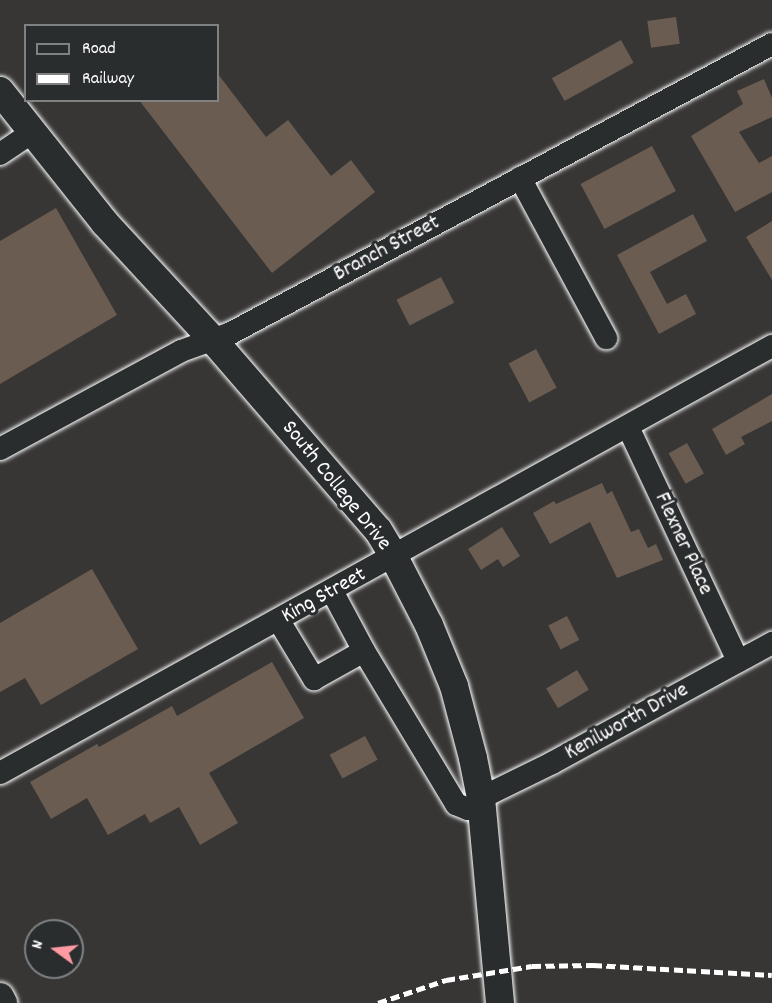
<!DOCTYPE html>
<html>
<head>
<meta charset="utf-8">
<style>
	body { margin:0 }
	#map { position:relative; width:772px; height:1003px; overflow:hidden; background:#373635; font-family:Dekko,sans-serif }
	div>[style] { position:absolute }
	.building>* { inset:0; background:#6a5c50; transform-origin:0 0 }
	.roads { filter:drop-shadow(0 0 2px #fff) drop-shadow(0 0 2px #fff) }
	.minor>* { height:22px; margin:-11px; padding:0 11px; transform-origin:11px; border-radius:11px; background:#2a2d2e }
	.major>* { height:28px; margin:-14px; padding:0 14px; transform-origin:14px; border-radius:14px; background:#2a2d2e }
	.rail>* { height:4.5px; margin-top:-2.25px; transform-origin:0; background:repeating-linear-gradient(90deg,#fff 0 9px,transparent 0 13.5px) }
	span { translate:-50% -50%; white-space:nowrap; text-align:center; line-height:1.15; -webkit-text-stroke:6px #2a2d2e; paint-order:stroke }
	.street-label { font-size:22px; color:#fff }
	.legend { position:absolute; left:24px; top:24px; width:195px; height:78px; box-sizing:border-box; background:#2a2d2e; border:2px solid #7f8182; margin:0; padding:8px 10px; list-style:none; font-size:18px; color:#fff }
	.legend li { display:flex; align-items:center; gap:12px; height:30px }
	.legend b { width:30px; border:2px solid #7f8182 }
	.north { position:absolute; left:24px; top:919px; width:60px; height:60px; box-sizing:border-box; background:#2a2d2e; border:2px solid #7f8182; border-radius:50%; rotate:285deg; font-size:16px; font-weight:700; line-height:24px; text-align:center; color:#fff }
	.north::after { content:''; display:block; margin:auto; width:21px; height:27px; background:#ff9aa2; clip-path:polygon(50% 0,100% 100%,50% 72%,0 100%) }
</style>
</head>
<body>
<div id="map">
	<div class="building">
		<div style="left:676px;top:17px;width:27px;height:29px;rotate:82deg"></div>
		<div style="left:621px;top:40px;width:26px;height:79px;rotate:61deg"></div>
		<div style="clip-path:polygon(218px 74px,266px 137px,288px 120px,331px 176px,351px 160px,375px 192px,272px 273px,139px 100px,218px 100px)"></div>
		<div style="clip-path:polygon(764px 79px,772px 98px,772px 117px,739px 132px,759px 163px,772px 156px,772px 192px,735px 212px,691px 136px,743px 104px,737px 91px)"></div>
		<div style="left:652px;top:146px;width:51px;height:81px;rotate:62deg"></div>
		<div style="clip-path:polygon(56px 208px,117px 315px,0 384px,0 241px)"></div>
		<div style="clip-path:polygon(693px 214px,707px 241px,650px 272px,667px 304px,686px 294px,696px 314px,659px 334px,617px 255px)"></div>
		<div style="clip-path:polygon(772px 221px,772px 280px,746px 237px)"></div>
		<div style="left:441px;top:277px;width:29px;height:50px;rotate:63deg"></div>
		<div style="left:536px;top:349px;width:44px;height:31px;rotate:62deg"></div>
		<div style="clip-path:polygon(772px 394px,772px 421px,741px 437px,745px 444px,726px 455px,712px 429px)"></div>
		<div style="left:687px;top:443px;width:35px;height:21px;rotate:61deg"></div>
		<div style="clip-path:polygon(602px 483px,607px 494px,612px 491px,631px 532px,639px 529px,648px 548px,656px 544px,663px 560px,617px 578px,590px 522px,550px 544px,533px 513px,554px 501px,556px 504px)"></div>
		<div style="clip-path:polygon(502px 527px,520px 556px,503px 567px,498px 559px,481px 570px,468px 549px)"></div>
		<div style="clip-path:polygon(92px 569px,138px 649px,41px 705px,25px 678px,0 692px,0 623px)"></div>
		<div style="left:567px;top:616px;width:27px;height:21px;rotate:63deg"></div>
		<div style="clip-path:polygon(272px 662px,304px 718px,209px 773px,238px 823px,200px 845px,179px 807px,150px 823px,145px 814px,108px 835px,87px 798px,51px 819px,30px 782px,97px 744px,99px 747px,172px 706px,177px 716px)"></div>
		<div style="left:577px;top:670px;width:23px;height:36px;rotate:59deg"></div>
		<div style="left:365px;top:736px;width:27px;height:40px;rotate:62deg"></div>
	</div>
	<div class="roads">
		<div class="minor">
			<div style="left:0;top:154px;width:40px;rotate:-34deg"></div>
			<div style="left:520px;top:178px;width:182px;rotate:61.7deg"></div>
			<div style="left:628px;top:427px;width:259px;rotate:64.8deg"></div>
			<div style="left:0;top:449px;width:206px;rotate:-28.4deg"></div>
			<div style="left:181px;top:351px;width:53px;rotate:-19.8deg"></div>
			<div style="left:231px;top:333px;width:613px;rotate:-28.11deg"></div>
			<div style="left:279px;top:621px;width:68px;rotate:58.9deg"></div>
			<div style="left:314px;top:679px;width:57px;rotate:-29.2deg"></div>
			<div style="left:364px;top:651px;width:68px;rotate:-118.1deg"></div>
			<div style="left:364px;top:651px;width:179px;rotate:59deg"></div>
			<div style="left:456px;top:804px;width:13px;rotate:23deg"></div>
			<div style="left:468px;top:809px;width:14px;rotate:-4deg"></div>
			<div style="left:0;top:773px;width:882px;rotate:-28.95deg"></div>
			<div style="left:481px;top:798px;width:79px;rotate:-26.2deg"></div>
			<div style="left:552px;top:763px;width:251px;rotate:-28.6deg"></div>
		</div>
		<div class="major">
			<div style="left:0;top:91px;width:169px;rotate:51.5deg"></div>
			<div style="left:105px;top:223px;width:161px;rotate:47.3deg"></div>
			<div style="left:214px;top:341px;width:250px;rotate:49.1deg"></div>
			<div style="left:378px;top:530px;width:31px;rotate:59deg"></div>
			<div style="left:394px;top:557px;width:76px;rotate:62.8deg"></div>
			<div style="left:429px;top:625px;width:66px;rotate:67.7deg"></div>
			<div style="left:454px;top:686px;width:74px;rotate:75.2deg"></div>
			<div style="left:473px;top:758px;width:41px;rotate:78.7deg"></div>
			<div style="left:481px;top:798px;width:206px;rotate:84.7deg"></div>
			<div style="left:0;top:997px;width:7px;rotate:63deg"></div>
		</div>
	</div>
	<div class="rail">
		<div style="left:378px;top:1003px;width:72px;rotate:-18.7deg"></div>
		<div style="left:446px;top:980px;width:87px;rotate:-9.2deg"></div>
		<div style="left:532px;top:966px;width:61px;rotate:-0.9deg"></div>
		<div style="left:593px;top:965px;width:179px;rotate:3.2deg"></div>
	</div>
	<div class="street-label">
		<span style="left:387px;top:249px;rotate:-28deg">Branch Street</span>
		<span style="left:336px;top:486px;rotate:51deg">South College Drive</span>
		<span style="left:683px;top:544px;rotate:65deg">Flexner Place</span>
		<span style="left:324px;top:596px;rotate:-29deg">King Street</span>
		<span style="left:627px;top:722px;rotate:-29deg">Kenilworth Drive</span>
	</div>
	<ul class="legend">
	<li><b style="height:8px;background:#2a2d2e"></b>Road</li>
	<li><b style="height:8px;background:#fff"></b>Railway</li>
	</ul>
	<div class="north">N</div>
</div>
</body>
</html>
